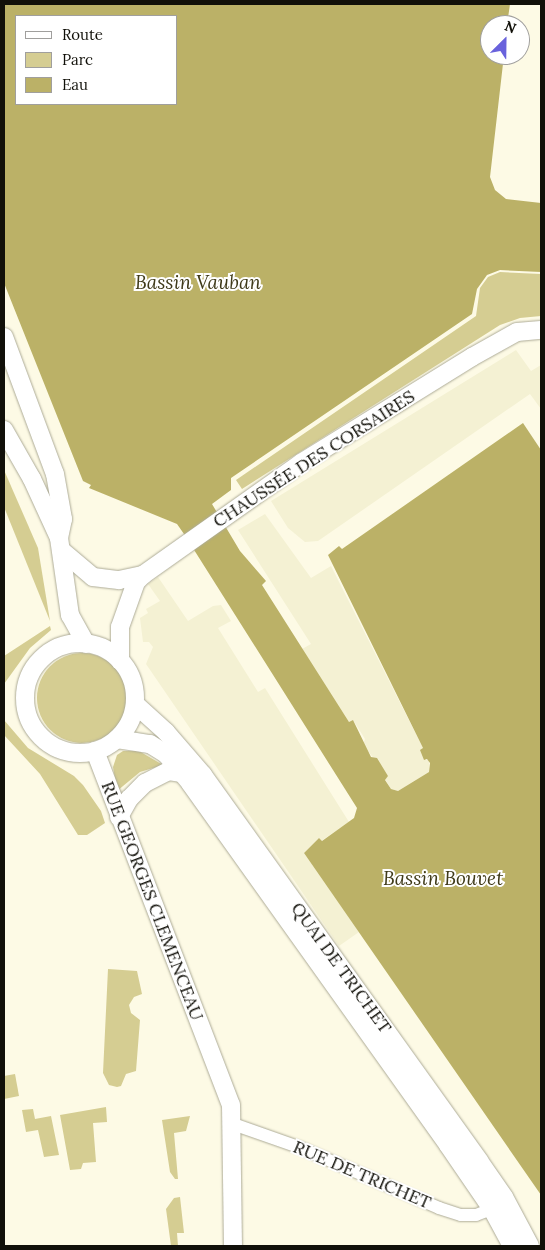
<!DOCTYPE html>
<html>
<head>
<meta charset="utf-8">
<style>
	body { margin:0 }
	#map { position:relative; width:545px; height:1250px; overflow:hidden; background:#fdfae5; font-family:Lora,serif }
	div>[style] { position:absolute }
	.built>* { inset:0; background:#f4f1d3 }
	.green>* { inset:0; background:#d5cd92 }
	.round { border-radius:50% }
	.water>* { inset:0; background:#bbb167 }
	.roads { filter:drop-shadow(0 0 1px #adab97) drop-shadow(0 0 1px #adab97) }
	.street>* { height:12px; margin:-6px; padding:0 6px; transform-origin:6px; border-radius:6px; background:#fff }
	.secondary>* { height:18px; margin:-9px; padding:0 9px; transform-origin:9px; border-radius:9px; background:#fff }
	.secondary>.ring { margin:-9px; padding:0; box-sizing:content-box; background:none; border:18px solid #fff; border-radius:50% }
	span { translate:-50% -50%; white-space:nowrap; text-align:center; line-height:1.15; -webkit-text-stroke:4px #fff; paint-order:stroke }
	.street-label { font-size:18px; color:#111009 }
	.water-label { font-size:19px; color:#3f3a19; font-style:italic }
	.frame { position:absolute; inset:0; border:5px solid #111009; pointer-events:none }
	.legend { position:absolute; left:15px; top:15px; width:162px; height:90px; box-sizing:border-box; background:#fff; border:1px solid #a09f9d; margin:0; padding:6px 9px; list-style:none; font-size:15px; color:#111009 }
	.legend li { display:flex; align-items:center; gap:10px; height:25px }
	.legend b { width:25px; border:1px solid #a09f9d }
	.north { position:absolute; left:480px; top:15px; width:50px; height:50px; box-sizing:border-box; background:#fff; border:1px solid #a09f9d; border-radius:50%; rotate:23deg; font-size:14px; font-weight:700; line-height:20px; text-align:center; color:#111009 }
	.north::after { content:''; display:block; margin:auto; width:18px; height:22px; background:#6962dc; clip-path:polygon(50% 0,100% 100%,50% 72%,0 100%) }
</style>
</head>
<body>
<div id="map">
	<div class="built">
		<div style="clip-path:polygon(516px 350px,531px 371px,541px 365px,541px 409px,530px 394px,318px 541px,305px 542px,288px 528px,271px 501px)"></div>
		<div style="clip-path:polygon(265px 514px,311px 578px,331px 566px,423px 748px,425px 760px,429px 760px,429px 772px,398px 791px,391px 789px,385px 779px,388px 776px,363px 745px,365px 739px,353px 720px,349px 722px,302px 649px,311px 644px,238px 530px)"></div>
		<div style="clip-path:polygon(158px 577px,188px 621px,213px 606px,221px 605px,231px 621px,218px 628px,258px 692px,265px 688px,349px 822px,321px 841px,319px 838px,304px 853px,359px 932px,339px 946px,146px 664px,153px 647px,149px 642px,143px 642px,140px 618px,148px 613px,146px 609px,160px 601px,148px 584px)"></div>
	</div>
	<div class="green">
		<div style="clip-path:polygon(500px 272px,541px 274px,541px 316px,520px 318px,500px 325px,242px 489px,236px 480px,476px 316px,480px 288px,488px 277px)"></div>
		<div style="clip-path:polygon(4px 470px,38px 548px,50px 621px,4px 507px)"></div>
		<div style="clip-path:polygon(50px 626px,51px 630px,30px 648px,4px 684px,4px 656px)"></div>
		<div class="round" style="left:37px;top:653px;width:90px;height:90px"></div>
		<div style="clip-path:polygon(4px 720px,28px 748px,74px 776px,83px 785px,101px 811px,105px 823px,87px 835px,78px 835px,40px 774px,4px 735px)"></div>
		<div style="clip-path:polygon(123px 751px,139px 751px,163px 765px,140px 772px,117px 791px,113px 767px,117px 755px)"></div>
		<div style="clip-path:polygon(108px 969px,137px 971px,142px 994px,134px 997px,129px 1005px,131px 1013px,140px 1020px,136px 1071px,126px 1074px,121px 1086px,117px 1087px,109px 1085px,103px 1073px)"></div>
		<div style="clip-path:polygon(15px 1074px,19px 1096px,4px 1099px,4px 1076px)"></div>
		<div style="clip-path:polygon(106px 1107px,107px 1122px,93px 1123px,96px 1162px,83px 1163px,81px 1169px,70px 1170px,60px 1115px)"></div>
		<div style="clip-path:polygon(33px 1109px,35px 1119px,51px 1116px,59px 1155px,44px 1157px,38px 1130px,26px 1132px,22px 1110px)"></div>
		<div style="clip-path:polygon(190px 1116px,186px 1131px,174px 1133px,178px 1179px,175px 1179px,170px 1172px,162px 1120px)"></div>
		<div style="clip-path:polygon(180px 1197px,184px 1233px,177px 1233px,178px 1246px,171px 1246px,166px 1209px,174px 1198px)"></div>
	</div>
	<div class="water">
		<div style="clip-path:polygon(evenodd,4px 4px,510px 4px,507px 25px,490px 25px,490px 55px,504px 55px,490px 177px,495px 190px,506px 199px,541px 203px,541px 272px,500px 270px,487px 275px,477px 289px,472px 314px,231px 478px,231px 490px,212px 504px,240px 551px,266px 581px,262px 585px,349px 722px,353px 720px,371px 757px,377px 758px,388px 776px,385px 780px,391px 789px,398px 791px,429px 772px,430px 763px,427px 759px,424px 760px,420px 750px,423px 748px,328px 555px,339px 546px,342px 549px,523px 423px,541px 450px,541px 1195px,304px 853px,319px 838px,322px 841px,354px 818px,357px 808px,184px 534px,177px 524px,89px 488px,91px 485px,83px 481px,4px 283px,4px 4px,16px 16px,176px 16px,176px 104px,16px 104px,16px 16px)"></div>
	</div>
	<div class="roads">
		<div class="street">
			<div style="left:233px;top:1124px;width:72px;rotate:19.4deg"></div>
			<div style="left:301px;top:1148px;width:150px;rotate:23.5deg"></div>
			<div style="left:439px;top:1208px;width:23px;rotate:18deg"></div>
			<div style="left:461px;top:1215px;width:15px"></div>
			<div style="left:476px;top:1215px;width:17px;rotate:-21deg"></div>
		</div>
		<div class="secondary">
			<div style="left:4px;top:337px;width:146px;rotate:69.6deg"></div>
			<div style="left:55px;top:474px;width:46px;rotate:79.9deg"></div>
			<div style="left:63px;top:519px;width:19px;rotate:102deg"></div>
			<div style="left:59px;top:538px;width:78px;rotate:81.9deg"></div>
			<div style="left:70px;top:615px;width:33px;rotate:61deg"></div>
			<div style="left:4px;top:430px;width:56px;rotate:60.3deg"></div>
			<div style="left:32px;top:479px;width:65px;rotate:65.4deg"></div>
			<div style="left:61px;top:550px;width:42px;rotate:40.2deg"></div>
			<div style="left:93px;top:577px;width:26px;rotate:7deg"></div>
			<div style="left:119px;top:580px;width:25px;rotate:-12deg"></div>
			<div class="ring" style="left:25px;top:643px;width:92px;height:92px"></div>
			<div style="left:120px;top:661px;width:34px;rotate:-90deg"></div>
			<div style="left:120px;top:627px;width:48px;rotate:-70.4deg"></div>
			<div style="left:136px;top:582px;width:10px;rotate:-45deg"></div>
			<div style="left:143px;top:575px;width:194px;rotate:-35.3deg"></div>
			<div style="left:301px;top:463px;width:201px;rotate:-31.8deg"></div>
			<div style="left:472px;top:357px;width:51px;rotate:-29.1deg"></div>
			<div style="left:517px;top:332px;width:24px;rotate:-5deg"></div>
			<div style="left:135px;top:704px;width:42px;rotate:42.1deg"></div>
			<div style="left:166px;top:732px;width:57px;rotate:49.3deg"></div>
			<div style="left:203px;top:775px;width:475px;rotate:54.4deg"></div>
			<div style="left:479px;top:1161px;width:44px;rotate:55.2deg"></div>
			<div style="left:504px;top:1197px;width:55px;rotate:62deg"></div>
			<div style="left:117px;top:739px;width:33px;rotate:9deg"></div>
			<div style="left:150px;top:744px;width:19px;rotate:32deg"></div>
			<div style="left:166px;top:754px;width:38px;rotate:50deg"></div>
			<div style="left:190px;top:783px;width:445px;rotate:54.5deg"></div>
			<div style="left:448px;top:1145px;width:78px;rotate:55.5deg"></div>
			<div style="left:492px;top:1209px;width:42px;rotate:61.6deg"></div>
			<div style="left:95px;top:751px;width:379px;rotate:69deg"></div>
			<div style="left:231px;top:1105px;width:141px;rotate:89.2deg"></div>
			<div style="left:119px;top:817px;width:21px;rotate:-61deg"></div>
			<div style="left:129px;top:799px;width:23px;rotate:-45deg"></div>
			<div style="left:145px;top:783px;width:27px;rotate:-27deg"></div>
			<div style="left:169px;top:771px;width:13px;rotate:9deg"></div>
		</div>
	</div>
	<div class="street-label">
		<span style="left:314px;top:459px;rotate:-33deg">CHAUSSÉE DES CORSAIRES</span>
		<span style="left:152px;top:901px;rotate:69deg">RUE GEORGES CLEMENCEAU</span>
		<span style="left:341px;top:968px;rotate:54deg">QUAI DE TRICHET</span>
		<span style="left:362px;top:1175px;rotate:23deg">RUE DE TRICHET</span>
	</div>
	<div class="water-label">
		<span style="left:198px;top:283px">Bassin Vauban</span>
		<span style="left:443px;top:879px">Bassin Bouvet</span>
	</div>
	<div class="frame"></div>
	<ul class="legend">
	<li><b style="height:6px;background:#fff"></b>Route</li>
	<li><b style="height:14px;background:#d5cd92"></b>Parc</li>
	<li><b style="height:14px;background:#bbb167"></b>Eau</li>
	</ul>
	<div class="north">N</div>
</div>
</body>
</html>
